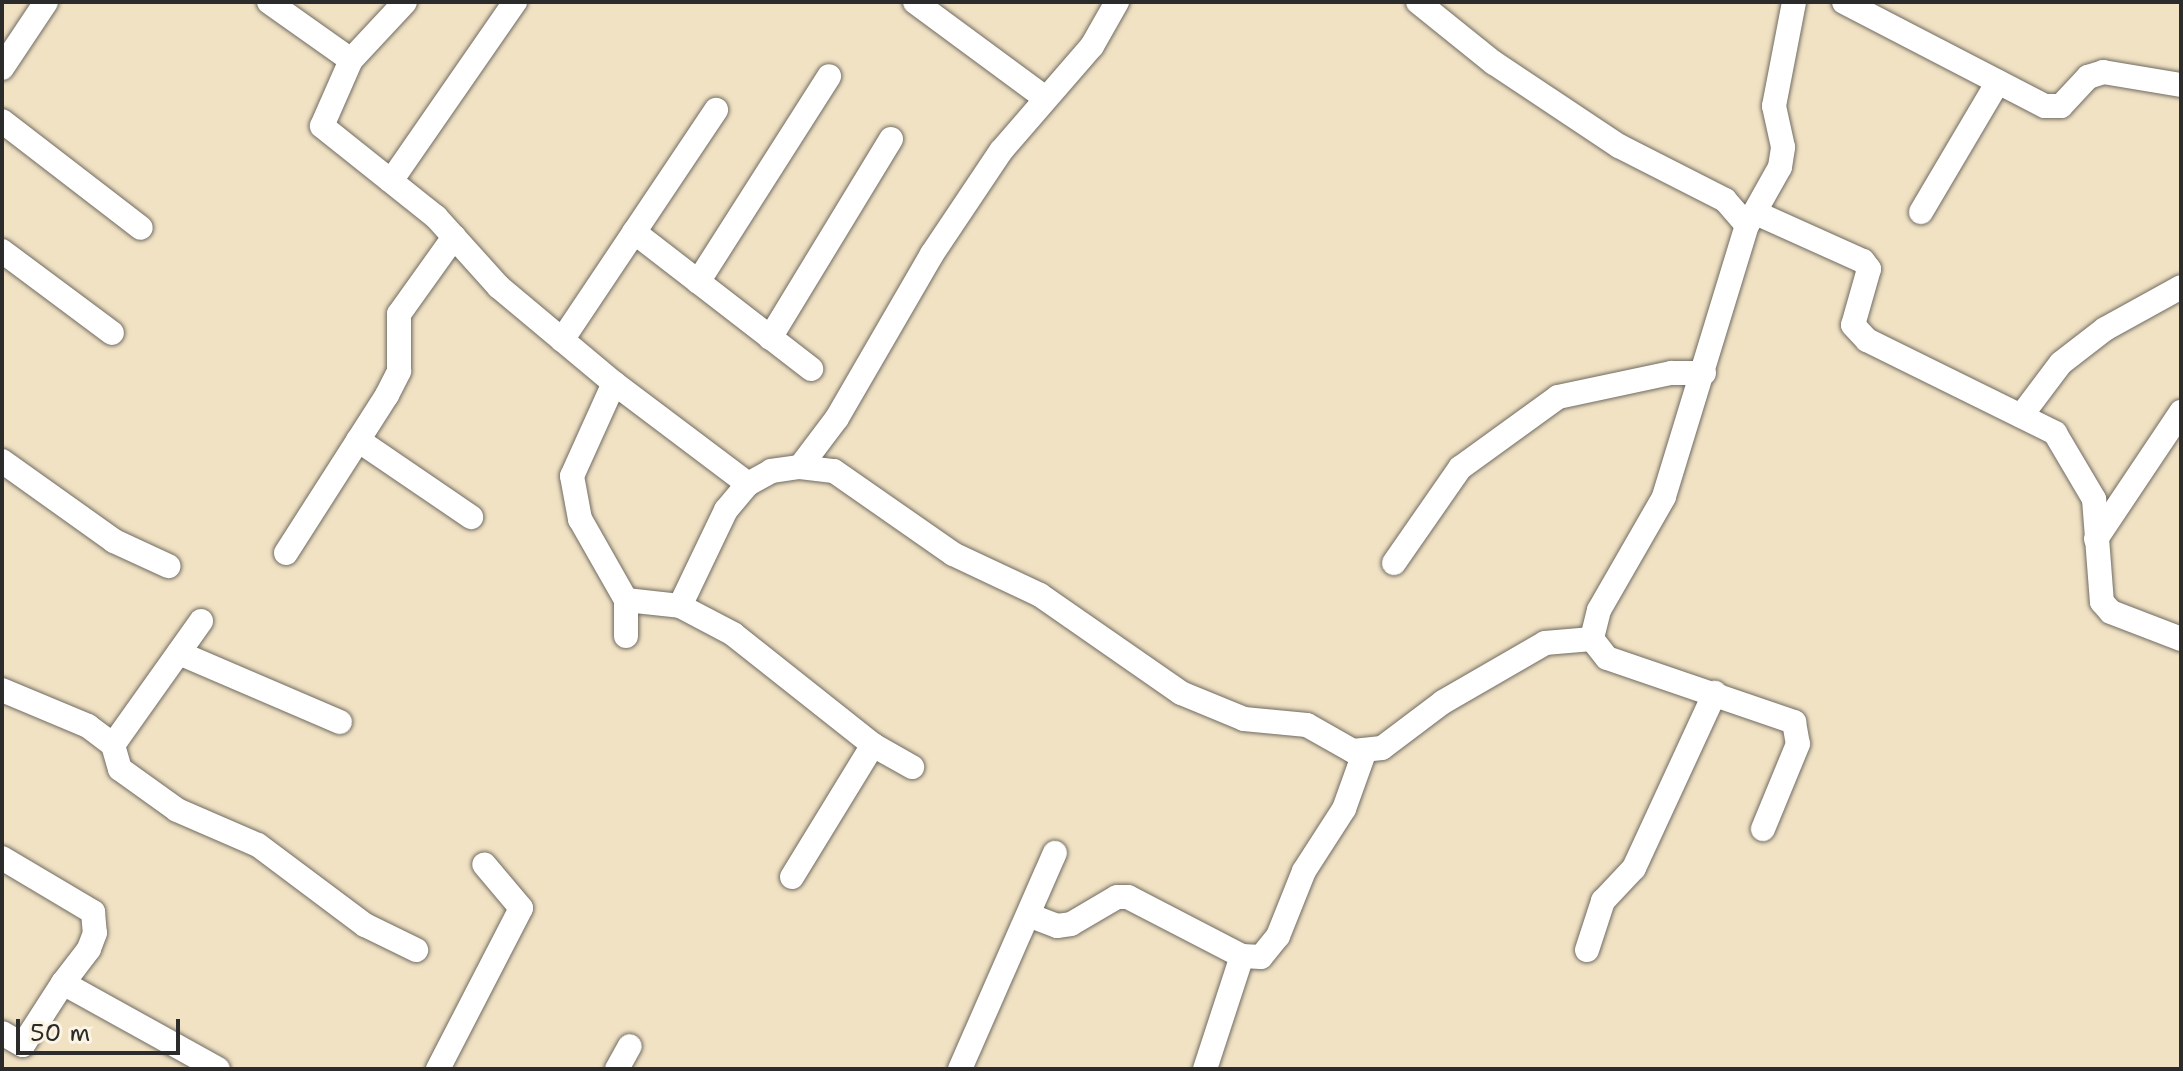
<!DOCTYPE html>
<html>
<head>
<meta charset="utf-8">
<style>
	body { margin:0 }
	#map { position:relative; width:2183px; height:1071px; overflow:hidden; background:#f1e2c4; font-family:"Shantell Sans",sans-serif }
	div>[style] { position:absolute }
	.roads { filter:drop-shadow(0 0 2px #706b61) drop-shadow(0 0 2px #706b61) }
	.minor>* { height:24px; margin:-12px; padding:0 12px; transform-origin:12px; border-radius:12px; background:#fff }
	span { translate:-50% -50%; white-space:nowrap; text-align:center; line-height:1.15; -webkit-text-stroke:7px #fcf5e5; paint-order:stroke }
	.frame { position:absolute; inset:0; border:4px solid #2b2b2b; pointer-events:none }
	.scale { position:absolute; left:16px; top:1019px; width:164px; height:36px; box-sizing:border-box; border:4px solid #2b2b2b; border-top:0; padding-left:10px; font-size:24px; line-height:28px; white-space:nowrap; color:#2b2b2b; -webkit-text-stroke:6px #fcf5e5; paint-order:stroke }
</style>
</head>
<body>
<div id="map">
	<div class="roads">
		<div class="minor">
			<div style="left:269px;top:2px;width:100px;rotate:35.3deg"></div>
			<div style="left:351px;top:60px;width:72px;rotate:113.7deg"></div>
			<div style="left:322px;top:126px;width:146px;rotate:38.6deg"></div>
			<div style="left:436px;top:217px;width:94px;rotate:48deg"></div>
			<div style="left:499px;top:287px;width:150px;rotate:39.9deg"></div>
			<div style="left:614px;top:383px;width:168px;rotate:37deg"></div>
			<div style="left:915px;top:2px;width:162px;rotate:36.4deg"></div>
			<div style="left:1418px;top:2px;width:97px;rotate:38.8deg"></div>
			<div style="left:1494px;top:63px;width:150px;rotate:33.6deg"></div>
			<div style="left:1619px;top:146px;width:119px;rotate:27deg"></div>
			<div style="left:1725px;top:200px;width:33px;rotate:49deg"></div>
			<div style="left:1747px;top:225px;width:284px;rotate:107deg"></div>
			<div style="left:1664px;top:497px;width:130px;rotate:119.9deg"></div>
			<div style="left:1599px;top:610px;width:30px;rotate:104deg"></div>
			<div style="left:1592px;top:639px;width:24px;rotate:52deg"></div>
			<div style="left:1607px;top:658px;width:198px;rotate:18.9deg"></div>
			<div style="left:1794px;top:722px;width:22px;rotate:80deg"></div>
			<div style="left:1798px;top:744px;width:92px;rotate:112.4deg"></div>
			<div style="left:1844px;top:2px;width:226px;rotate:27.4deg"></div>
			<div style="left:2045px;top:106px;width:16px"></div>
			<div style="left:2061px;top:106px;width:40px;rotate:-47deg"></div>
			<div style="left:2088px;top:77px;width:16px;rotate:-18deg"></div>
			<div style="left:2103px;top:72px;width:79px;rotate:9.5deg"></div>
			<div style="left:351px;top:60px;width:79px;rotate:-47deg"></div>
			<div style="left:2px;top:68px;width:79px;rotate:-56.3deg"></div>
			<div style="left:2px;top:121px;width:175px;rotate:37.6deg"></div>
			<div style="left:391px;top:181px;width:218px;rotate:-55.3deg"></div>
			<div style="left:1921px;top:212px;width:151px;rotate:-59.4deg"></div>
			<div style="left:1756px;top:213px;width:117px;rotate:24.2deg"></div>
			<div style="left:1863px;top:261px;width:10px;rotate:53deg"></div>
			<div style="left:1869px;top:269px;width:58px;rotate:105.9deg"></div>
			<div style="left:1853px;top:325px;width:21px;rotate:47deg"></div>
			<div style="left:1867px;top:340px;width:210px;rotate:26.3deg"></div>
			<div style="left:2055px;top:433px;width:77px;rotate:59.4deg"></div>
			<div style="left:2094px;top:499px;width:103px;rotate:85.6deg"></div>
			<div style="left:2102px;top:602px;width:13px;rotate:48deg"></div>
			<div style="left:2111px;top:612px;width:75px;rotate:21.1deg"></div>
			<div style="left:1748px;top:224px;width:65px;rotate:-60.7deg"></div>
			<div style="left:1780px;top:167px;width:20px;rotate:-81deg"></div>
			<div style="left:1783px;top:147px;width:42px;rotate:-102.4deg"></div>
			<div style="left:1774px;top:106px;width:106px;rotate:-79.1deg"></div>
			<div style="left:634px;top:232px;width:224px;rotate:37.7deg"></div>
			<div style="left:2px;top:251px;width:137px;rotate:36.7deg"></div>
			<div style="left:698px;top:282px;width:244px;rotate:-57.5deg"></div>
			<div style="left:770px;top:338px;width:233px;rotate:-58.7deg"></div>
			<div style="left:562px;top:340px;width:277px;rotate:-56.2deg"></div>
			<div style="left:614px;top:383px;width:102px;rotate:114.3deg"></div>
			<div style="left:572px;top:476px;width:44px;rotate:79.5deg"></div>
			<div style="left:580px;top:519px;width:93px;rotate:60.4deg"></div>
			<div style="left:626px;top:600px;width:36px;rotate:90deg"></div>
			<div style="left:2021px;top:416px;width:66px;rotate:-53deg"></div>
			<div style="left:2061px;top:363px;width:56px;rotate:-37.7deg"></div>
			<div style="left:2105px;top:329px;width:87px;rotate:-28.9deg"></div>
			<div style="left:358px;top:440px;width:137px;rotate:34.3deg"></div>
			<div style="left:2px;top:461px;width:138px;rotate:35.5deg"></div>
			<div style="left:114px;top:541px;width:60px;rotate:24.8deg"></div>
			<div style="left:800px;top:467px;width:61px;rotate:-52.9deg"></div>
			<div style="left:837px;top:418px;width:190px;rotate:-59.9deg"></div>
			<div style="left:932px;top:254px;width:124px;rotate:-56.2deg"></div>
			<div style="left:1001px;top:151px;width:139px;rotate:-49.1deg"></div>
			<div style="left:1092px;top:46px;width:51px;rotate:-60.4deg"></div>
			<div style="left:2096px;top:539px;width:153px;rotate:-56.2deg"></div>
			<div style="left:286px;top:553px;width:188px;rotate:-57.4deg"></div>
			<div style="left:387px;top:395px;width:27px;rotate:-63deg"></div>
			<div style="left:399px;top:371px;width:57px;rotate:-90deg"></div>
			<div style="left:399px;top:314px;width:95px;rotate:-54.5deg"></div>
			<div style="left:1394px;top:563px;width:116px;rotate:-55.2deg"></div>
			<div style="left:1460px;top:468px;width:121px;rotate:-35.9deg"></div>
			<div style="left:1558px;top:397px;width:116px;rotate:-12deg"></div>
			<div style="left:1671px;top:373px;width:33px"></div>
			<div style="left:626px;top:600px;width:54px;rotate:6.3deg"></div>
			<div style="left:680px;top:606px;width:60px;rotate:27.8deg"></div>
			<div style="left:733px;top:634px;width:179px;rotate:38.4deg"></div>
			<div style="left:873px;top:745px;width:45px;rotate:29.4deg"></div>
			<div style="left:680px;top:606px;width:106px;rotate:-64.4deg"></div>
			<div style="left:726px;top:510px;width:34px;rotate:-50deg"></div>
			<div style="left:748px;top:484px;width:26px;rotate:-29deg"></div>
			<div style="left:771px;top:471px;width:29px;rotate:-8deg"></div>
			<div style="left:800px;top:467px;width:34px;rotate:7deg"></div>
			<div style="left:834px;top:471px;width:145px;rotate:34.9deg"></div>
			<div style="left:953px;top:554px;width:96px;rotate:25.2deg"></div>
			<div style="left:1040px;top:595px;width:172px;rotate:34.8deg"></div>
			<div style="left:1181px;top:693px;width:68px;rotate:22.4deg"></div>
			<div style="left:1244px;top:719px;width:63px;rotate:5.4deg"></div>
			<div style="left:1307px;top:725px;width:53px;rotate:29.5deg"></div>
			<div style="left:1353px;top:751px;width:29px;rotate:-6deg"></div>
			<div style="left:1382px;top:748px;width:76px;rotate:-37deg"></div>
			<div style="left:1443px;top:702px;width:118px;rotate:-30deg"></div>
			<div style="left:1545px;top:643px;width:47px;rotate:-4.9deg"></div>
			<div style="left:179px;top:653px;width:175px;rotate:23.2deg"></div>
			<div style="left:2px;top:690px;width:93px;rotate:22.7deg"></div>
			<div style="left:88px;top:726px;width:31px;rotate:37deg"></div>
			<div style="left:113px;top:745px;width:25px;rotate:74deg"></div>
			<div style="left:120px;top:769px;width:70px;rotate:35.7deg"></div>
			<div style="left:177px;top:810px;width:88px;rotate:23.4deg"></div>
			<div style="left:258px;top:845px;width:134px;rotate:36.8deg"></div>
			<div style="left:365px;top:925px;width:57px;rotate:26.1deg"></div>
			<div style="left:113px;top:745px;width:152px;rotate:-54.6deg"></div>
			<div style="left:2px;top:858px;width:106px;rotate:30.7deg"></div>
			<div style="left:93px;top:912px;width:21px;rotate:85deg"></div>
			<div style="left:95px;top:933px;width:17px;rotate:111deg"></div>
			<div style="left:89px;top:949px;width:43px;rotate:127.4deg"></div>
			<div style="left:792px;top:877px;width:155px;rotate:-58.5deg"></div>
			<div style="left:1031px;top:916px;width:28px;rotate:21deg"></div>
			<div style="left:1057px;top:926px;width:14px;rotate:-8deg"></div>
			<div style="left:1071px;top:924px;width:53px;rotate:-30.4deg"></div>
			<div style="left:1117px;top:897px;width:11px"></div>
			<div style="left:1128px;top:897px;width:128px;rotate:27.4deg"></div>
			<div style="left:1242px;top:956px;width:19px;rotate:3deg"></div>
			<div style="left:1261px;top:957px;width:27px;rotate:-51deg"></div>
			<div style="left:1278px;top:936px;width:70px;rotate:-68.2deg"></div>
			<div style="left:1304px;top:871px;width:74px;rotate:-57.2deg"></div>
			<div style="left:1344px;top:809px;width:59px;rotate:-70.3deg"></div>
			<div style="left:1587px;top:950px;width:52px;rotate:-71.9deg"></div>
			<div style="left:1603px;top:901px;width:45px;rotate:-46.8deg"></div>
			<div style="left:1634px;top:868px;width:193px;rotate:-65.2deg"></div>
			<div style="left:2px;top:1033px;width:24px;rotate:30deg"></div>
			<div style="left:23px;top:1045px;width:74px;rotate:-57.2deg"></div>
			<div style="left:63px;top:983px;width:177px;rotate:29deg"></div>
			<div style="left:438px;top:1069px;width:181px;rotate:-62.7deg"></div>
			<div style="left:521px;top:908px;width:57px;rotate:-130.1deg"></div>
			<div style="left:617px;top:1069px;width:26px;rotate:-61deg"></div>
			<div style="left:960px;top:1069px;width:236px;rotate:-66.3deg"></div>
			<div style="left:1205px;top:1069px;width:119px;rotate:-71.9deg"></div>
		</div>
	</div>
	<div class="frame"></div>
	<div class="scale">50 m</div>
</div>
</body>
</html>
